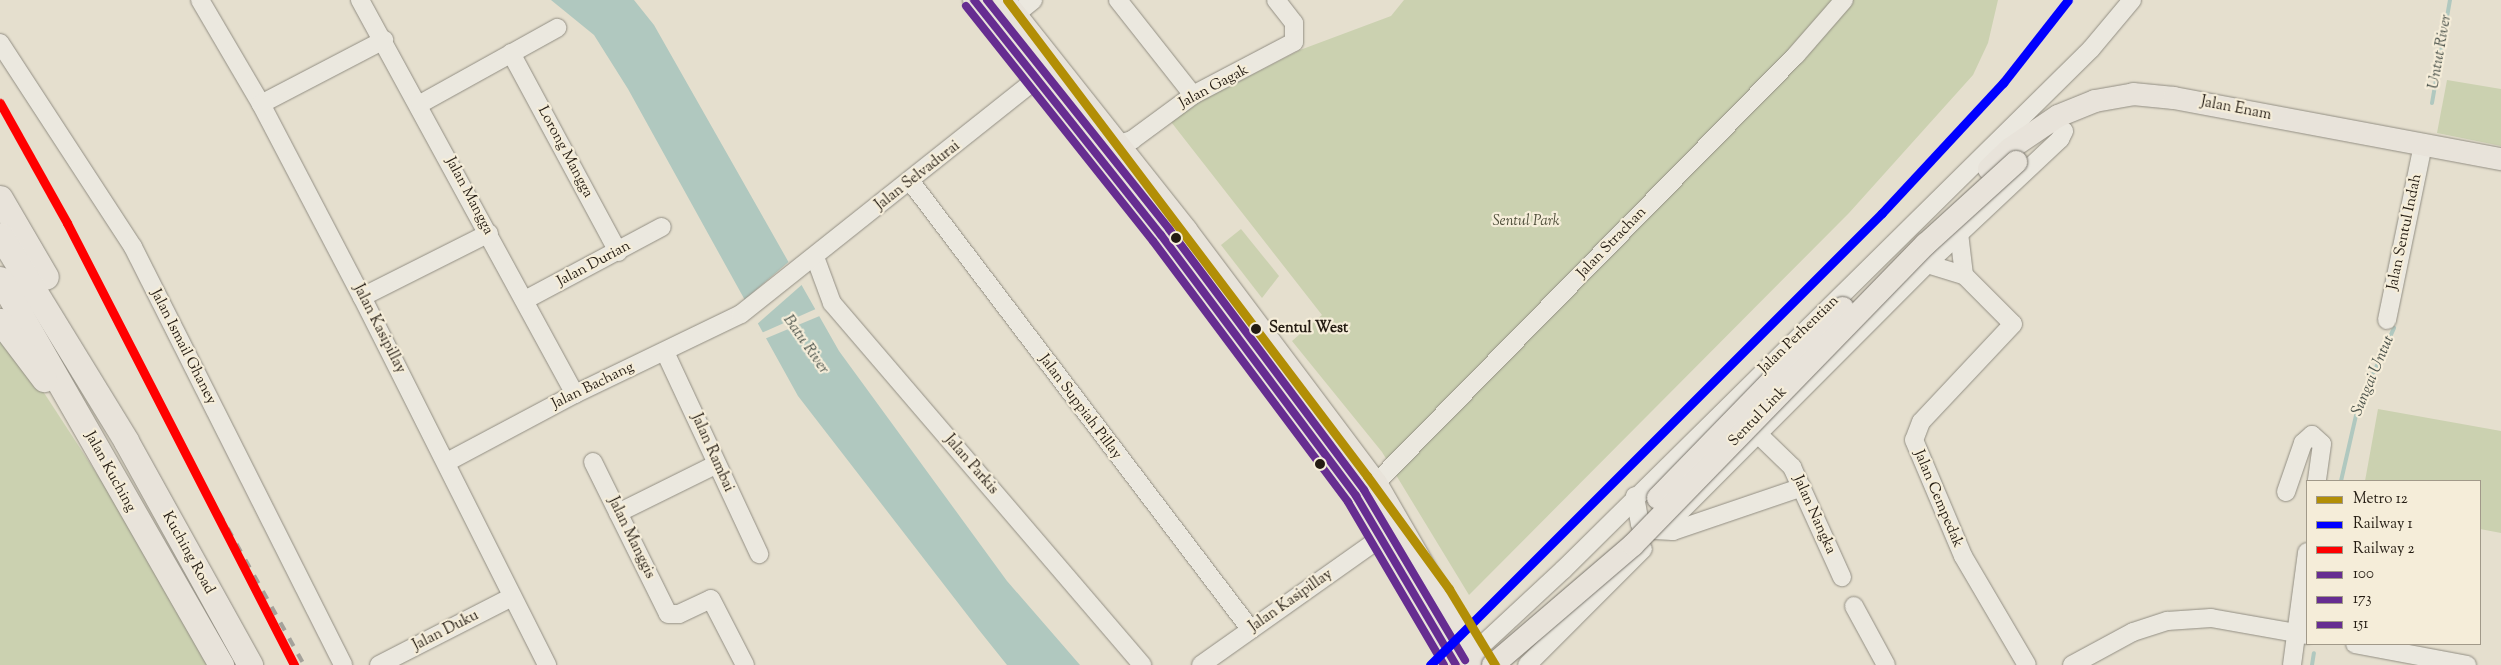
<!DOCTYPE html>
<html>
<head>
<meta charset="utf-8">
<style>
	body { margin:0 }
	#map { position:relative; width:2501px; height:665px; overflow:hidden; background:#e5dfce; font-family:"Sorts Mill Goudy",serif }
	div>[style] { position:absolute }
	.green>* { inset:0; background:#cbd1b0 }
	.water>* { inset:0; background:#b0c8bf }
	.pier>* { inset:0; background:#e5dfce }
	.stream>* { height:4px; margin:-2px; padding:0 2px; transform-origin:2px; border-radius:2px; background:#b0c8bf }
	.roads { filter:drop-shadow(0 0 1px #928e83) drop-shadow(0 0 1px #928e83) }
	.minor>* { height:18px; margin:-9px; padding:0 9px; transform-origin:9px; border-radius:9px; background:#ebe8df }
	.major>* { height:22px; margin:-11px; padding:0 11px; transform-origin:11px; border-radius:11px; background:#e8e3da }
	.highway>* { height:25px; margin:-12.5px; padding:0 12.5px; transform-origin:12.5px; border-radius:12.5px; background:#e8e3da }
	.rail>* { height:4px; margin-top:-2px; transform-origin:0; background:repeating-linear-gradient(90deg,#a4a19a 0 9px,transparent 0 18px) }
	.bridges { filter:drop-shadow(0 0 1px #77736a) drop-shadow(0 0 1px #77736a) }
	.major-bridge>* { height:22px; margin:-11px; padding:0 11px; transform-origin:11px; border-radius:11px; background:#e8e3da }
	.bus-1>* { height:8px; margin:-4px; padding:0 4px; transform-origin:4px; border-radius:4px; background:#662d91 }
	.bus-2>* { height:8px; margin:-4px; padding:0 4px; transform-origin:4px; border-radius:4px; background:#662d91 }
	.bus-3>* { height:8px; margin:-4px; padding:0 4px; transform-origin:4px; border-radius:4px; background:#662d91 }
	.rail-1>* { height:9px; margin:-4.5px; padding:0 4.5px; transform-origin:4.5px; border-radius:4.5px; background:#00f }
	.rail-2>* { height:9px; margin:-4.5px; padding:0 4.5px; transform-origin:4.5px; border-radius:4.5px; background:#f00 }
	.metro-1>* { height:9px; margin:-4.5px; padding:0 4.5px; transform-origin:4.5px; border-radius:4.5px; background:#b28e06 }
	.dots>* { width:14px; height:14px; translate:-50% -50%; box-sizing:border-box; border:2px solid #f5edd9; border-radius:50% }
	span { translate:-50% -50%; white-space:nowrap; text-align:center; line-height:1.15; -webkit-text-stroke:4.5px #f5edd9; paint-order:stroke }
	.street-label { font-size:15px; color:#231b12 }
	.park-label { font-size:15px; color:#4f4e3a; font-style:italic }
	.stop-label { font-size:15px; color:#231b12; font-weight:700 }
	.left { translate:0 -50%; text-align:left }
	.water-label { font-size:16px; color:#4d544c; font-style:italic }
	.legend { position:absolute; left:2306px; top:480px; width:175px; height:165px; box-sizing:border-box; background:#f5edd9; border:1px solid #a19989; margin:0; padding:6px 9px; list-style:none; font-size:15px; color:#231b12 }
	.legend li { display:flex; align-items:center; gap:10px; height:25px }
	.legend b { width:25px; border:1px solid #a19989 }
</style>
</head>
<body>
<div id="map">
	<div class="green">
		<div style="clip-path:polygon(1404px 0,1998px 0,1988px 43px,1973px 75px,1849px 213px,1469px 595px,1382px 452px,1292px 341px,1322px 315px,1168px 118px,1300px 50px,1391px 16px)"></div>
		<div style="clip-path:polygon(2447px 80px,2501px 89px,2501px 146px,2437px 133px)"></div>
		<div style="clip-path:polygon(1241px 229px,1279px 276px,1262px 298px,1221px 245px)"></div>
		<div style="clip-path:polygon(0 338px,35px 379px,159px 569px,211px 665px,0 665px)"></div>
		<div style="clip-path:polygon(2378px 409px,2501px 431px,2501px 533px,2480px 529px,2480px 481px,2365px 481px)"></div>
	</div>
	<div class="water">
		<div style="clip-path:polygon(551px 0,634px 0,654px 25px,839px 351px,1007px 581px,1080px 665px,1007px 665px,979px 630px,798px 396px,628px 89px,594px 35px)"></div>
	</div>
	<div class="pier">
		<div style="clip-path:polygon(792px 259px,805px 282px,755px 326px,742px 302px)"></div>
		<div style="clip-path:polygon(818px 308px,822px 315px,762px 340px,759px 334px)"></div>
	</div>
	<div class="stream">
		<div style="left:2432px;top:103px;width:105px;rotate:-80.1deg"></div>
		<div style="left:2341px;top:481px;width:76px;rotate:-77.1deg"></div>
		<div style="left:2358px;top:407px;width:87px;rotate:-65.5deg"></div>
		<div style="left:2312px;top:665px;width:12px;rotate:-81deg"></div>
	</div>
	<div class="roads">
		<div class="minor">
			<div style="left:200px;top:0;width:121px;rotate:59.6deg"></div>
			<div style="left:261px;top:104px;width:218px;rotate:62.4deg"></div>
			<div style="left:362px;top:297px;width:412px;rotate:63.3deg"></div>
			<div style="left:360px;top:0;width:449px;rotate:61.4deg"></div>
			<div style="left:1118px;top:0;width:121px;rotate:51.7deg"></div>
			<div style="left:1016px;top:14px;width:22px;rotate:-39deg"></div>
			<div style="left:0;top:43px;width:244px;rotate:56.9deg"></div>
			<div style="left:133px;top:247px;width:468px;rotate:63.3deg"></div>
			<div style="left:511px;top:53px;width:226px;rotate:61.7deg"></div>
			<div style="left:261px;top:104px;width:139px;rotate:-27.5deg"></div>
			<div style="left:420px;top:104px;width:157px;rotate:-29deg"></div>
			<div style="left:1119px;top:144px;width:14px;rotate:-17deg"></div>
			<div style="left:1132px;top:140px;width:76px;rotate:-36.4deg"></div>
			<div style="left:1193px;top:95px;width:114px;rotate:-27.7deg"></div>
			<div style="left:1294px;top:42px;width:19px;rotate:-90deg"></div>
			<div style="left:1294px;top:23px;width:29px;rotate:-128deg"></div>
			<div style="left:911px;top:182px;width:562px;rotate:52.8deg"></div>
			<div style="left:1959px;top:233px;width:42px;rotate:83.2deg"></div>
			<div style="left:815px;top:257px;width:49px;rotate:69.7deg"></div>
			<div style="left:832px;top:303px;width:477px;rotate:49.4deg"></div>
			<div style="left:1927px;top:264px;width:39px;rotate:17deg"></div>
			<div style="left:1964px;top:275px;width:69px;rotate:45deg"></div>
			<div style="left:2013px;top:324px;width:134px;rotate:133.2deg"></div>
			<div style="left:1921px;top:422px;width:19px;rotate:111deg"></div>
			<div style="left:1914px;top:440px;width:126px;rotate:67.1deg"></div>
			<div style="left:1963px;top:556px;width:126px;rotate:59.6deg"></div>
			<div style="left:362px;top:297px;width:142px;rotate:-26.7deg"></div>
			<div style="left:525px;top:300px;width:155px;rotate:-28.1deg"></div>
			<div style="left:2387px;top:320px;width:180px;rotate:-78.4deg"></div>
			<div style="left:665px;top:352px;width:223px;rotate:65deg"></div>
			<div style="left:1760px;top:436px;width:45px;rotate:44.1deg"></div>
			<div style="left:1792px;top:467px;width:121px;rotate:65.6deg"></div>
			<div style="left:447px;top:462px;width:145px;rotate:-28deg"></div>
			<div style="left:575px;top:394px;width:184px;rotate:-25.7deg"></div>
			<div style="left:741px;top:314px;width:377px;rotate:-38.5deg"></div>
			<div style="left:593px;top:462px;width:169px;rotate:63.7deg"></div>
			<div style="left:668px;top:614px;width:11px"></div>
			<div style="left:679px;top:614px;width:35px;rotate:-25deg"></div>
			<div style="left:711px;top:599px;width:74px;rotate:62.7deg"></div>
			<div style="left:1376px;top:483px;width:600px;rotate:-45.54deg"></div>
			<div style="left:1796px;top:55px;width:73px;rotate:-48.9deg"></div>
			<div style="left:2286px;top:492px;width:52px;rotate:-70.9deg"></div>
			<div style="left:2303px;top:443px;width:12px;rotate:-42deg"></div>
			<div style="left:2312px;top:435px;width:13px;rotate:42deg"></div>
			<div style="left:2322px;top:444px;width:37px;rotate:98deg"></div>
			<div style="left:1635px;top:496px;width:28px;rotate:80deg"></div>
			<div style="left:1640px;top:524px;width:15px;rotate:23deg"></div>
			<div style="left:1654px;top:530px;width:19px;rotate:3deg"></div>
			<div style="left:1673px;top:531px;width:136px;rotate:-18.8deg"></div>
			<div style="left:618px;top:513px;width:108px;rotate:-26.3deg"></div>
			<div style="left:1667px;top:525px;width:368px;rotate:-45.1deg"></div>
			<div style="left:1927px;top:264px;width:183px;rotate:-43.2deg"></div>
			<div style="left:2060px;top:139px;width:9px;rotate:-63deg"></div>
			<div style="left:1854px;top:606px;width:67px;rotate:61.5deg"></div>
			<div style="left:2355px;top:644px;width:114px;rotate:10.6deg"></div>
			<div style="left:1465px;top:661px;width:134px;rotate:-42.9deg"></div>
			<div style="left:1563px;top:570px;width:742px;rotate:-44.62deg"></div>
			<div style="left:2091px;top:49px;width:64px;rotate:-50.1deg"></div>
			<div style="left:379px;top:665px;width:149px;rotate:-27.1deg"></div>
			<div style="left:1201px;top:665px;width:222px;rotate:-35.3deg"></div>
			<div style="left:1527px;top:665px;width:164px;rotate:-45deg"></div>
			<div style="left:2072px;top:665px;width:69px;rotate:-28.4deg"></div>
			<div style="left:2133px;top:632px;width:36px;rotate:-18deg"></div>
			<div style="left:2167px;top:621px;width:44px;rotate:-3.9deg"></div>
			<div style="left:2211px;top:618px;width:97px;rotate:10deg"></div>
			<div style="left:2292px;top:665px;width:114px;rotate:-82.4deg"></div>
		</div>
		<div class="major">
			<div style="left:974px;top:0;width:300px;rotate:51.5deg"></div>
			<div style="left:1161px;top:235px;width:326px;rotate:53.2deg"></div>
			<div style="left:1356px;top:496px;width:196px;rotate:59.4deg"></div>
			<div style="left:1004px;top:0;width:293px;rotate:51.6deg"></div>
			<div style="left:1186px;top:230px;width:316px;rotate:53.1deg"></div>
			<div style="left:1376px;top:483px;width:210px;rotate:60deg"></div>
			<div style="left:1989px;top:169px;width:30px;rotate:-44deg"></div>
			<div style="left:2011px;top:148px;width:57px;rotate:-34.2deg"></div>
			<div style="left:2058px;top:116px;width:40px;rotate:-22deg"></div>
			<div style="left:2095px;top:101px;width:39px;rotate:-10deg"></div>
			<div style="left:2133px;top:94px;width:41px;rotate:5.6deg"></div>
			<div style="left:2174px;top:98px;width:333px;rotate:10.6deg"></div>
		</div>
		<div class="highway">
			<div style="left:0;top:198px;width:91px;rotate:59.8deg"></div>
			<div style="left:0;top:235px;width:241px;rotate:58.5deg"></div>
			<div style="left:126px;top:441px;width:256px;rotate:61deg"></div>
			<div style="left:0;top:279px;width:445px;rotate:60.2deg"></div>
			<div style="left:0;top:321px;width:73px;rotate:52.8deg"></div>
		</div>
	</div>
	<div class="rail">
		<div style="left:175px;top:434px;width:265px;rotate:60.8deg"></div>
	</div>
	<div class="bridges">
		<div class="major-bridge">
			<div style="left:1658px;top:498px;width:265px;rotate:-45.8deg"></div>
			<div style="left:1493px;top:665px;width:184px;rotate:-40.6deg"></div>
			<div style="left:1633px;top:545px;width:420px;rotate:-45.8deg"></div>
			<div style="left:1926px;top:244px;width:122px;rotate:-42.3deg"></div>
		</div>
	</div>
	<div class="bus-1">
		<div style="left:974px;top:0;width:300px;rotate:51.5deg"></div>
		<div style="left:1161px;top:235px;width:326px;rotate:53.2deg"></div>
		<div style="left:1356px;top:496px;width:196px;rotate:59.4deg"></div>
	</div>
	<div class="bus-2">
		<div style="left:966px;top:6px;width:300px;rotate:51.5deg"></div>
		<div style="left:1153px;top:241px;width:326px;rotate:53.2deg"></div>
		<div style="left:1348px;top:502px;width:189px;rotate:59.5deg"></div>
	</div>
	<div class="bus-3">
		<div style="left:987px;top:0;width:293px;rotate:51.5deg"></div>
		<div style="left:1169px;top:229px;width:326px;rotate:53.2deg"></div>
		<div style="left:1364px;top:490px;width:198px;rotate:59.3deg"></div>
	</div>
	<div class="rail-1">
		<div style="left:1430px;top:665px;width:639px;rotate:-45deg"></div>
		<div style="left:1882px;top:213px;width:178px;rotate:-47.1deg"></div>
		<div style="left:2003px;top:83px;width:105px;rotate:-51.9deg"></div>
	</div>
	<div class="rail-2">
		<div style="left:0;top:103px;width:137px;rotate:60.8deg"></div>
		<div style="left:67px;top:223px;width:497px;rotate:62.8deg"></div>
	</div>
	<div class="metro-1">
		<div style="left:1007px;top:0;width:597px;rotate:52.9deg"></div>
		<div style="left:1367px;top:476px;width:140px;rotate:54deg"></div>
		<div style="left:1449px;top:589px;width:89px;rotate:58.8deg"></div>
	</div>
	<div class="dots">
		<div style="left:1176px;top:238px;background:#231b12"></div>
		<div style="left:1256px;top:329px;background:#231b12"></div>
		<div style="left:1320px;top:464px;background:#231b12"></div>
	</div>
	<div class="street-label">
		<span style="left:1214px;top:87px;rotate:-28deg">Jalan Gagak</span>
		<span style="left:2236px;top:109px;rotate:11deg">Jalan Enam</span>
		<span style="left:565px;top:152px;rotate:62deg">Lorong Mangga</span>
		<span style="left:918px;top:176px;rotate:-38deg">Jalan Selvadurai</span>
		<span style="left:469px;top:196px;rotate:62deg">Jalan Mangga</span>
		<span style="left:2405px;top:232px;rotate:-78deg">Jalan Sentul Indah</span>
		<span style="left:1612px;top:243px;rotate:-46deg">Jalan Strachan</span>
		<span style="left:594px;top:264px;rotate:-28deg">Jalan Durian</span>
		<span style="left:379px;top:329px;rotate:63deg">Jalan Kasipillay</span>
		<span style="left:1799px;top:335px;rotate:-44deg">Jalan Perhentian</span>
		<span style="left:183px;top:347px;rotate:63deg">Jalan Ismail Ghaney</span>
		<span style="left:593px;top:386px;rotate:-26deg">Jalan Bachang</span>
		<span style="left:1080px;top:407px;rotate:53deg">Jalan Suppiah Pillay</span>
		<span style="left:1758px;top:417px;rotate:-46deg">Sentul Link</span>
		<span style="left:712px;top:453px;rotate:66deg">Jalan Rambai</span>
		<span style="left:971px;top:465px;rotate:49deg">Jalan Parkis</span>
		<span style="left:110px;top:472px;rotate:61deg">Jalan Kuching</span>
		<span style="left:1938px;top:499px;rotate:67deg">Jalan Cempedak</span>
		<span style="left:1814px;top:515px;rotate:66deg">Jalan Nangka</span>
		<span style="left:631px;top:538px;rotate:64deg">Jalan Manggis</span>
		<span style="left:188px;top:553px;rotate:61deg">Kuching Road</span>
		<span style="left:1291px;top:601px;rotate:-35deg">Jalan Kasipillay</span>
		<span style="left:446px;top:631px;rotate:-27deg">Jalan Duku</span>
	</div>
	<div class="park-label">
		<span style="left:1526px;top:222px">Sentul Park</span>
	</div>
	<div class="stop-label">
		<span class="left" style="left:1269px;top:329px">Sentul West</span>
	</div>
	<div class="water-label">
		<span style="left:2441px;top:52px;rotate:-80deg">Untut River</span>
		<span style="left:805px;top:345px;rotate:55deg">Batu River</span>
		<span style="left:2374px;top:376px;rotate:-67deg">Sungai Untut</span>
	</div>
	<ul class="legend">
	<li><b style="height:6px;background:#b28e06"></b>Metro 12</li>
	<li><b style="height:6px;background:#00f"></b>Railway 1</li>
	<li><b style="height:6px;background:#f00"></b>Railway 2</li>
	<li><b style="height:6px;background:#662d91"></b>100</li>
	<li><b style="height:6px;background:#662d91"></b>173</li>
	<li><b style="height:6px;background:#662d91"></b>151</li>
	</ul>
</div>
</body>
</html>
